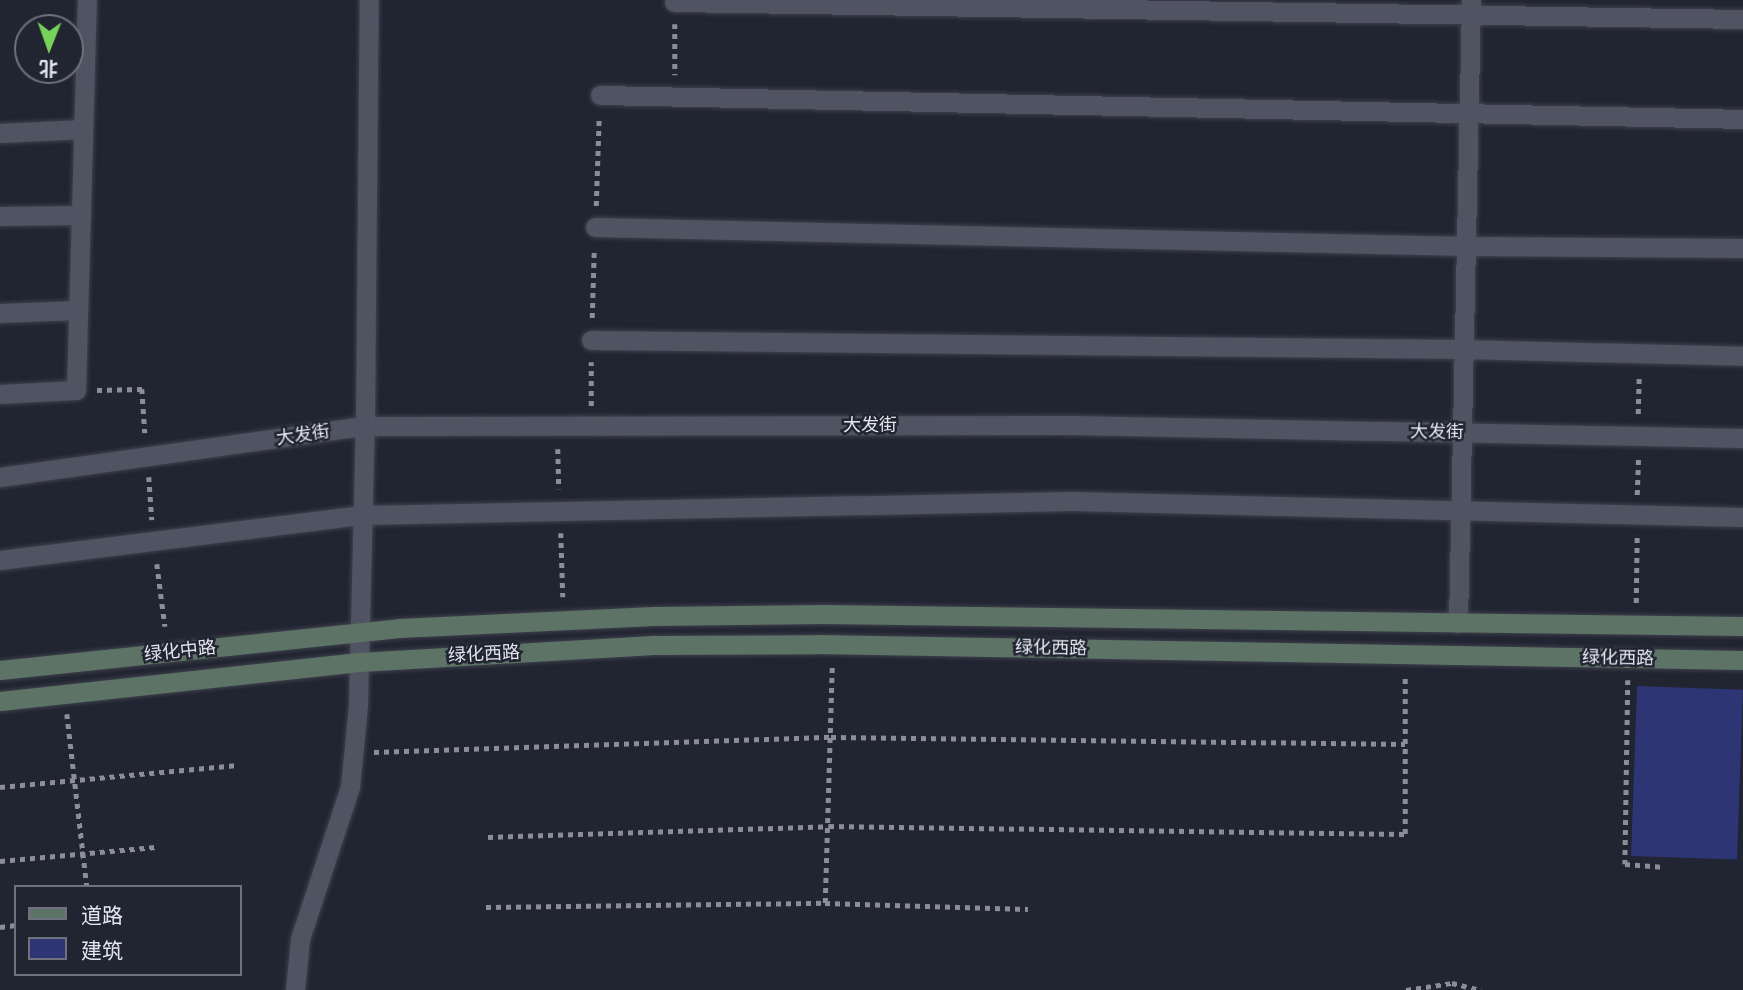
<!DOCTYPE html>
<html>
<head>
<meta charset="utf-8">
<style>
	body { margin:0 }
	#map { position:relative; width:1743px; height:990px; overflow:hidden; background:#212431; font-family:Roboto,"Noto Sans SC",sans-serif }
	div>[style] { position:absolute }
	.building>* { inset:0; background:#2d3574; transform-origin:0 0 }
	.path>* { height:4.5px; margin-top:-2.25px; transform-origin:0; background:repeating-linear-gradient(90deg,#8b8e99 0 5px,transparent 0 10px) }
	.roads { filter:drop-shadow(0 0 2px #3e414c) drop-shadow(0 0 2px #3e414c) }
	.minor>* { height:19px; margin:-9.5px; padding:0 9.5px; transform-origin:9.5px; border-radius:9.5px; background:#4f5362 }
	.secondary>* { height:19px; margin:-9.5px; padding:0 9.5px; transform-origin:9.5px; border-radius:9.5px; background:#5d7365 }
	span { translate:-50% -50%; white-space:nowrap; text-align:center; line-height:1.15; -webkit-text-stroke:5px #212431; paint-order:stroke }
	.street-label { font-size:18px; color:#e3e6ef }
	.legend { position:absolute; left:14px; top:885px; width:228px; height:91px; box-sizing:border-box; background:#212431; border:2px solid #6f727d; margin:0; padding:9px 12px; list-style:none; font-size:21px; color:#e3e6ef }
	.legend li { display:flex; align-items:center; gap:14px; height:35px }
	.legend b { width:35px; border:2px solid #6f727d }
	.north { position:absolute; left:14px; top:14px; width:70px; height:70px; box-sizing:border-box; background:#212431; border:2px solid #6f727d; border-radius:50%; rotate:181deg; font-size:19px; font-weight:700; line-height:28px; text-align:center; color:#e3e6ef }
	.north::after { content:''; display:block; margin:auto; width:24px; height:32px; background:#76d25a; clip-path:polygon(50% 0,100% 100%,50% 72%,0 100%) }
</style>
</head>
<body>
<div id="map">
	<div class="building">
		<div style="left:1637px;top:686px;width:106px;height:170px;rotate:2deg"></div>
	</div>
	<div class="path">
		<div style="left:675px;top:24px;width:51px;rotate:90deg"></div>
		<div style="left:596px;top:206px;width:89px;rotate:-88.1deg"></div>
		<div style="left:592px;top:318px;width:68px;rotate:-88.3deg"></div>
		<div style="left:97px;top:390px;width:45px;rotate:-1.3deg"></div>
		<div style="left:142px;top:389px;width:44px;rotate:86.1deg"></div>
		<div style="left:591px;top:406px;width:44px;rotate:-90deg"></div>
		<div style="left:1638px;top:414px;width:40px;rotate:-88.6deg"></div>
		<div style="left:558px;top:449px;width:40px;rotate:88.6deg"></div>
		<div style="left:149px;top:477px;width:43px;rotate:86deg"></div>
		<div style="left:1637px;top:495px;width:37px;rotate:-88deg"></div>
		<div style="left:561px;top:533px;width:64px;rotate:88.2deg"></div>
		<div style="left:157px;top:564px;width:63px;rotate:82.6deg"></div>
		<div style="left:1636px;top:603px;width:68px;rotate:-89.2deg"></div>
		<div style="left:1628px;top:680px;width:184px;rotate:90.9deg"></div>
		<div style="left:1625px;top:864px;width:40px;rotate:4.3deg"></div>
		<div style="left:67px;top:714px;width:174px;rotate:83.4deg"></div>
		<div style="left:374px;top:752px;width:457px;rotate:-1.9deg"></div>
		<div style="left:831px;top:737px;width:574px;rotate:0.7deg"></div>
		<div style="left:0;top:787px;width:236px;rotate:-5.3deg"></div>
		<div style="left:488px;top:837px;width:341px;rotate:-1.8deg"></div>
		<div style="left:829px;top:826px;width:576px;rotate:0.8deg"></div>
		<div style="left:1405px;top:834px;width:158px;rotate:-90deg"></div>
		<div style="left:0;top:861px;width:159px;rotate:-5.1deg"></div>
		<div style="left:825px;top:903px;width:237px;rotate:-88.3deg"></div>
		<div style="left:486px;top:907px;width:339px;rotate:-0.7deg"></div>
		<div style="left:825px;top:903px;width:203px;rotate:1.7deg"></div>
		<div style="left:0;top:927px;width:16px;rotate:-7deg"></div>
		<div style="left:1406px;top:990px;width:47px;rotate:-8.7deg"></div>
		<div style="left:1452px;top:983px;width:30px;rotate:14deg"></div>
	</div>
	<div class="roads">
		<div class="minor">
			<div style="left:674px;top:2px;width:1069px;rotate:0.91deg"></div>
			<div style="left:600px;top:95px;width:1143px;rotate:1.2deg"></div>
			<div style="left:0;top:133px;width:83px;rotate:-2.8deg"></div>
			<div style="left:0;top:216px;width:81px;rotate:-0.7deg"></div>
			<div style="left:595px;top:227px;width:873px;rotate:1.25deg"></div>
			<div style="left:1468px;top:246px;width:275px;rotate:0.4deg"></div>
			<div style="left:0;top:313px;width:78px;rotate:-2.2deg"></div>
			<div style="left:591px;top:340px;width:872px;rotate:0.59deg"></div>
			<div style="left:1463px;top:349px;width:280px;rotate:1.4deg"></div>
			<div style="left:0;top:394px;width:76px;rotate:-3deg"></div>
			<div style="left:76px;top:390px;width:390px;rotate:-88.4deg"></div>
			<div style="left:0;top:477px;width:369px;rotate:-8deg"></div>
			<div style="left:365px;top:426px;width:707px;rotate:-0.08deg"></div>
			<div style="left:1072px;top:425px;width:671px;rotate:1.11deg"></div>
			<div style="left:0;top:560px;width:365px;rotate:-7.1deg"></div>
			<div style="left:362px;top:515px;width:710px;rotate:-1.13deg"></div>
			<div style="left:1072px;top:501px;width:671px;rotate:1.37deg"></div>
			<div style="left:1458px;top:623px;width:623px;rotate:-88.8deg"></div>
			<div style="left:295px;top:990px;width:51px;rotate:-84.4deg"></div>
			<div style="left:300px;top:939px;width:160px;rotate:-71.8deg"></div>
			<div style="left:350px;top:787px;width:82px;rotate:-84.4deg"></div>
			<div style="left:358px;top:705px;width:279px;rotate:-88.6deg"></div>
			<div style="left:365px;top:426px;width:426px;rotate:-89.5deg"></div>
		</div>
		<div class="secondary">
			<div style="left:0;top:670px;width:401px;rotate:-6deg"></div>
			<div style="left:399px;top:628px;width:255px;rotate:-2.7deg"></div>
			<div style="left:654px;top:616px;width:169px;rotate:-0.7deg"></div>
			<div style="left:823px;top:614px;width:920px;rotate:0.75deg"></div>
			<div style="left:0;top:701px;width:361px;rotate:-6.2deg"></div>
			<div style="left:359px;top:662px;width:295px;rotate:-3.3deg"></div>
			<div style="left:654px;top:645px;width:164px;rotate:-0.3deg"></div>
			<div style="left:818px;top:644px;width:925px;rotate:0.99deg"></div>
		</div>
	</div>
	<div class="street-label">
		<span style="left:870px;top:425px">大发街</span>
		<span style="left:1437px;top:432px;rotate:1deg">大发街</span>
		<span style="left:303px;top:435px;rotate:-8deg">大发街</span>
		<span style="left:1051px;top:648px;rotate:1deg">绿化西路</span>
		<span style="left:180px;top:651px;rotate:-6deg">绿化中路</span>
		<span style="left:484px;top:654px;rotate:-3deg">绿化西路</span>
		<span style="left:1618px;top:658px;rotate:1deg">绿化西路</span>
	</div>
	<ul class="legend">
	<li><b style="height:9px;background:#5d7365"></b>道路</li>
	<li><b style="height:19px;background:#2d3574"></b>建筑</li>
	</ul>
	<div class="north">北</div>
</div>
</body>
</html>
